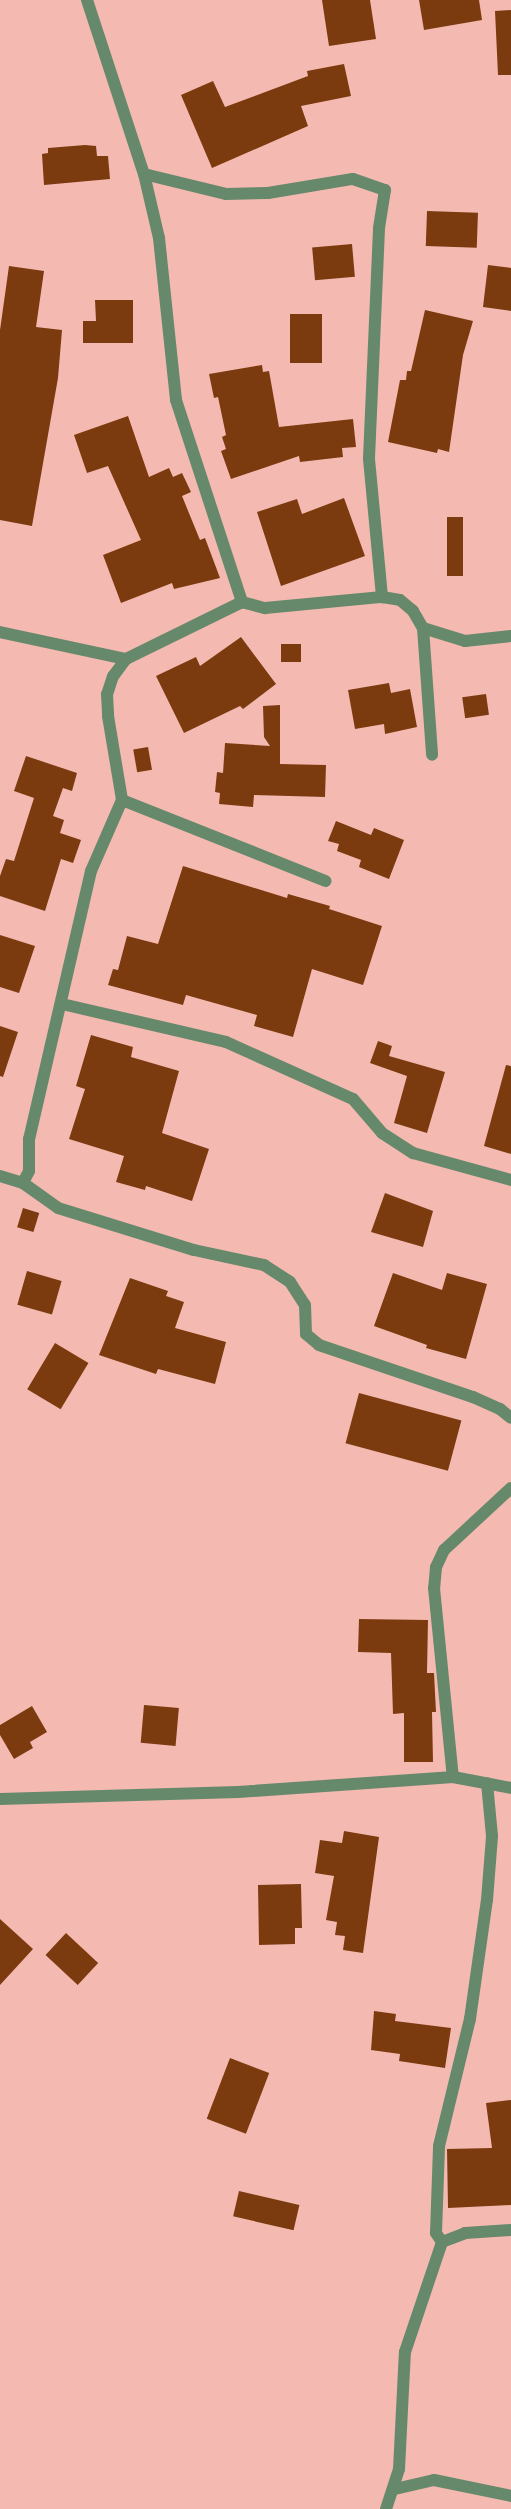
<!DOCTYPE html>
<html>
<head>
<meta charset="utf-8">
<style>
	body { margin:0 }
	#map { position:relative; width:511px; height:2509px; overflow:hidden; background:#f4bab1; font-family:"Space Grotesk",sans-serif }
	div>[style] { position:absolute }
	.building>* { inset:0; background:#7c3a0f; transform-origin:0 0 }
	.minor>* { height:12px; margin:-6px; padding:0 6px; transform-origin:6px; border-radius:6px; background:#67896b }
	span { translate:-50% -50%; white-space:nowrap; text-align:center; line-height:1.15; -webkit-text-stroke:5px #fde4e0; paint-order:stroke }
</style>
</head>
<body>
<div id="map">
	<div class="building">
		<div style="clip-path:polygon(322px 0,370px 0,376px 39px,329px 46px)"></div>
		<div style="clip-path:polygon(419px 0,479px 0,482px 20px,424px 30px)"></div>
		<div style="clip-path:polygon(511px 10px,511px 75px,498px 75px,495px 11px)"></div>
		<div style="clip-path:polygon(344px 64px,351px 96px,301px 106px,308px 126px,212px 168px,181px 95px,213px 81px,225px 107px,308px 76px,307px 71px)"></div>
		<div style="clip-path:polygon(85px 145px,96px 146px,97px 156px,108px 156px,110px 179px,44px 185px,42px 154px,48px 153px,48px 148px)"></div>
		<div style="left:427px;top:211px;width:51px;height:35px;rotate:2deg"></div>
		<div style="left:352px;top:244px;width:33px;height:40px;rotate:85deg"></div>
		<div style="clip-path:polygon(488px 265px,511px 268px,511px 311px,483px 307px)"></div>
		<div style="clip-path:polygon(9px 266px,44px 271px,36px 327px,62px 330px,58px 378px,32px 526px,0 520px,0 330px)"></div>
		<div style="clip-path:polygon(95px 300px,133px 300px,133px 343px,83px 343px,83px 321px,96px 321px)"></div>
		<div style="clip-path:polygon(425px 310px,473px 321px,463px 355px,449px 452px,438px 449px,437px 453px,388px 442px,400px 380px,406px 380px,407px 371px,411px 371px)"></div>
		<div style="left:290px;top:314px;width:32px;height:49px"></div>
		<div style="clip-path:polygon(262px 365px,263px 372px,269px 371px,279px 427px,353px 419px,356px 447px,342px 448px,343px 457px,300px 462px,299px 456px,231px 479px,221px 451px,226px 449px,222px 437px,226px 435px,218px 397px,214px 398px,209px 374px)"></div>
		<div style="clip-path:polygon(128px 416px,149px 477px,169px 468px,173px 477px,182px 473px,191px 492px,182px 496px,200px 540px,205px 538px,220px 578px,174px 589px,172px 583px,121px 603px,103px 555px,141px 540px,108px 466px,87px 473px,74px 435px)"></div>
		<div style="clip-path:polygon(344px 498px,365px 556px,281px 586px,257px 512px,297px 499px,302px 514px)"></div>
		<div style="left:447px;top:517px;width:16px;height:59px"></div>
		<div style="clip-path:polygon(241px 637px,276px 684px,243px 709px,240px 706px,184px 733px,156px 676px,196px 657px,200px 666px)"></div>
		<div style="left:281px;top:644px;width:20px;height:18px"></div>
		<div style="clip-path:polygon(389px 683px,391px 693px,410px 689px,417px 727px,385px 734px,384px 724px,355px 729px,348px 690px)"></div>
		<div style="left:486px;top:694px;width:21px;height:24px;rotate:82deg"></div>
		<div style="clip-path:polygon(280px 705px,280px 764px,326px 765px,325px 797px,254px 795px,253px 807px,219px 804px,220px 793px,215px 792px,217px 772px,223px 773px,225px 743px,270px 746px,264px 737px,263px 706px)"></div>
		<div style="left:148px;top:747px;width:23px;height:15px;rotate:80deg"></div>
		<div style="clip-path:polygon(26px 756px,77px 773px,72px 791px,63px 788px,53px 816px,64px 820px,60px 833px,81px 840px,73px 863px,61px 859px,45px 911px,0 896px,0 876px,6px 859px,14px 861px,34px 798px,14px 791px)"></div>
		<div style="clip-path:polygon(336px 821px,371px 835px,374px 828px,404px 840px,389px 879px,359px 867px,361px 860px,337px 851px,339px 844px,328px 841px)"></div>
		<div style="clip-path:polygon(183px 866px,287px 898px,288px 894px,330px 906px,329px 909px,382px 926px,363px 985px,312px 969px,293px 1037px,254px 1026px,257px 1015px,186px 995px,183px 1005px,108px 985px,113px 969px,118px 970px,127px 936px,158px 944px)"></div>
		<div style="clip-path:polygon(0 935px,35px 946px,19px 993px,0 987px)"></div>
		<div style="clip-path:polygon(0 1026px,18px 1032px,3px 1077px,0 1076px)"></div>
		<div style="clip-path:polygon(91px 1035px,133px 1047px,131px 1057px,179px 1071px,162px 1133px,209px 1149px,192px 1201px,146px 1186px,145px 1190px,116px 1182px,124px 1156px,69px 1139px,85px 1089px,76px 1086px)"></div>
		<div style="clip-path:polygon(378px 1041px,392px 1046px,389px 1056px,445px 1072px,427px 1133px,394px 1123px,407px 1076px,370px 1063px)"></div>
		<div style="clip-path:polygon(506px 1065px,511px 1066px,511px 1154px,484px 1146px)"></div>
		<div style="clip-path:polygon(385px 1193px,433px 1211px,423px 1247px,371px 1232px)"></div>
		<div style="left:23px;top:1208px;width:17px;height:20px;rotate:17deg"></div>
		<div style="left:27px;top:1271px;width:36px;height:35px;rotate:16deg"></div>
		<div style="clip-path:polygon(393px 1273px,442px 1290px,447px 1273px,487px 1284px,466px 1359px,426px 1348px,427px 1345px,374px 1326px)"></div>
		<div style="clip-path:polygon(130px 1278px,168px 1291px,166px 1296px,184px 1302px,175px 1328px,226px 1342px,215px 1384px,158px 1369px,156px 1374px,99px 1355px)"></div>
		<div style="left:55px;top:1343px;width:39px;height:54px;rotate:31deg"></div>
		<div style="left:359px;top:1393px;width:106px;height:52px;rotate:15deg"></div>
		<div style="clip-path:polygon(359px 1619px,428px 1620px,427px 1673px,434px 1673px,436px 1712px,432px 1712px,433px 1762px,404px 1762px,404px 1713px,393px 1714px,391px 1653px,358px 1652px)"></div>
		<div style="left:144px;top:1705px;width:35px;height:38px;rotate:5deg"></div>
		<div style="clip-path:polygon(32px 1706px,47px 1732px,30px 1742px,33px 1748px,14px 1759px,0 1735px,0 1725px)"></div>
		<div style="clip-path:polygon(344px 1831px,379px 1837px,363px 1953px,343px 1950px,345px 1936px,335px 1935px,337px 1922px,326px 1920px,334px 1876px,315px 1873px,320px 1840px,342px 1843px)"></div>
		<div style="clip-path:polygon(301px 1884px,302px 1928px,295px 1928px,295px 1944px,259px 1945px,258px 1885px)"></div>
		<div style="clip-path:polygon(0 1919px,33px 1949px,0 1985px)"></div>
		<div style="left:66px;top:1933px;width:44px;height:30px;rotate:43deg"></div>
		<div style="clip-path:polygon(374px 2011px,396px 2014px,395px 2021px,451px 2028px,445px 2068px,399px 2061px,400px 2054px,371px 2050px)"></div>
		<div style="left:230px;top:2058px;width:42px;height:65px;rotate:21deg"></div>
		<div style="clip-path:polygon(511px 2100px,511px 2205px,448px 2208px,447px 2149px,492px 2148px,486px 2103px)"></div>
		<div style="left:239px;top:2191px;width:62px;height:26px;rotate:13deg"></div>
	</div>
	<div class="minor">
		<div style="left:87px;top:0;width:183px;rotate:71.9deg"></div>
		<div style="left:144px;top:174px;width:66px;rotate:76.8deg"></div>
		<div style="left:159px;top:238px;width:163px;rotate:84deg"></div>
		<div style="left:176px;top:400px;width:213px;rotate:71.9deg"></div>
		<div style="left:242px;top:602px;width:129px;rotate:153.8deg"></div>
		<div style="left:126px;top:659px;width:21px;rotate:127deg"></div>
		<div style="left:113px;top:676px;width:19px;rotate:108deg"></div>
		<div style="left:107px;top:694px;width:22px;rotate:87deg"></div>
		<div style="left:108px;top:716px;width:85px;rotate:80.5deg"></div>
		<div style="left:122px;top:800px;width:77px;rotate:113.6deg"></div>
		<div style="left:91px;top:871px;width:275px;rotate:103deg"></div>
		<div style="left:29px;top:1139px;width:32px;rotate:90deg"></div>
		<div style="left:29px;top:1171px;width:13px;rotate:117deg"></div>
		<div style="left:23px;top:1183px;width:43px;rotate:35.5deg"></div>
		<div style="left:58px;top:1208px;width:142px;rotate:17.2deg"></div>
		<div style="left:194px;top:1250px;width:72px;rotate:12.1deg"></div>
		<div style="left:264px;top:1265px;width:31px;rotate:33deg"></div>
		<div style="left:290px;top:1282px;width:27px;rotate:57deg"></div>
		<div style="left:305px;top:1305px;width:29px;rotate:88deg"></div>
		<div style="left:306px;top:1334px;width:17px;rotate:40deg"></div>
		<div style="left:319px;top:1345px;width:163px;rotate:18.7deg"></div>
		<div style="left:473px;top:1397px;width:30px;rotate:24deg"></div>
		<div style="left:500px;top:1409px;width:14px;rotate:39deg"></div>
		<div style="left:144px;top:174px;width:84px;rotate:13.7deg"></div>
		<div style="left:226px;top:194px;width:42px;rotate:-1.4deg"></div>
		<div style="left:268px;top:193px;width:86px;rotate:-9.4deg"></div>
		<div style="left:353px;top:179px;width:34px;rotate:19deg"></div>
		<div style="left:385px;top:190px;width:39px;rotate:99deg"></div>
		<div style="left:379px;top:229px;width:230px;rotate:92.5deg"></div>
		<div style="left:369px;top:459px;width:139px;rotate:84.6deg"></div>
		<div style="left:242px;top:602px;width:24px;rotate:15deg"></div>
		<div style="left:265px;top:608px;width:118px;rotate:-5.4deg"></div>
		<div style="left:382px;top:597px;width:18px;rotate:9deg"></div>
		<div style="left:400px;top:600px;width:17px;rotate:40deg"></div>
		<div style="left:413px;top:611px;width:20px;rotate:60deg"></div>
		<div style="left:423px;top:628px;width:127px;rotate:85.9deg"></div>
		<div style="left:423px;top:628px;width:44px;rotate:17.2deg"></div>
		<div style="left:465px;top:641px;width:46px;rotate:-6.2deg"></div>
		<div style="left:0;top:632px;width:129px;rotate:12.1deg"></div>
		<div style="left:122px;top:800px;width:219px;rotate:21.7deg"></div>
		<div style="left:62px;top:1004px;width:168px;rotate:13deg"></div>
		<div style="left:226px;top:1042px;width:139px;rotate:24.2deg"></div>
		<div style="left:353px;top:1099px;width:45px;rotate:49.5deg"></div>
		<div style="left:382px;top:1133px;width:37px;rotate:33deg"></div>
		<div style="left:413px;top:1153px;width:102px;rotate:15.4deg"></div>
		<div style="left:0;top:1176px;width:24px;rotate:17deg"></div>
		<div style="left:511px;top:1488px;width:91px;rotate:137.2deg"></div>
		<div style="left:444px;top:1550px;width:19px;rotate:115deg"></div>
		<div style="left:436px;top:1567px;width:21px;rotate:95deg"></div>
		<div style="left:434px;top:1588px;width:190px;rotate:84.3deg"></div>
		<div style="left:453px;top:1777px;width:59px;rotate:10.7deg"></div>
		<div style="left:0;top:1799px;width:238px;rotate:-1.7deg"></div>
		<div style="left:238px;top:1792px;width:216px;rotate:-4deg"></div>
		<div style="left:442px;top:2242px;width:11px;rotate:-124deg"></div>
		<div style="left:436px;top:2233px;width:87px;rotate:-88deg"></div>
		<div style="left:439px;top:2146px;width:131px;rotate:-76.3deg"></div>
		<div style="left:470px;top:2019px;width:120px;rotate:-81.9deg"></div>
		<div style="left:487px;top:1900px;width:64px;rotate:-85.5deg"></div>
		<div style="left:492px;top:1836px;width:53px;rotate:-95.4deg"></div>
		<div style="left:395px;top:2489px;width:40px;rotate:-13deg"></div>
		<div style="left:434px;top:2480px;width:79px;rotate:11.7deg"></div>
		<div style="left:386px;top:2509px;width:42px;rotate:-72deg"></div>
		<div style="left:399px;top:2469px;width:117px;rotate:-87.1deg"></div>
		<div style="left:405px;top:2352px;width:116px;rotate:-71.4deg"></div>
		<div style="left:442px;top:2242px;width:25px;rotate:-21deg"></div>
		<div style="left:465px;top:2233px;width:46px;rotate:-3.7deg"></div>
	</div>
</div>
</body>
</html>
